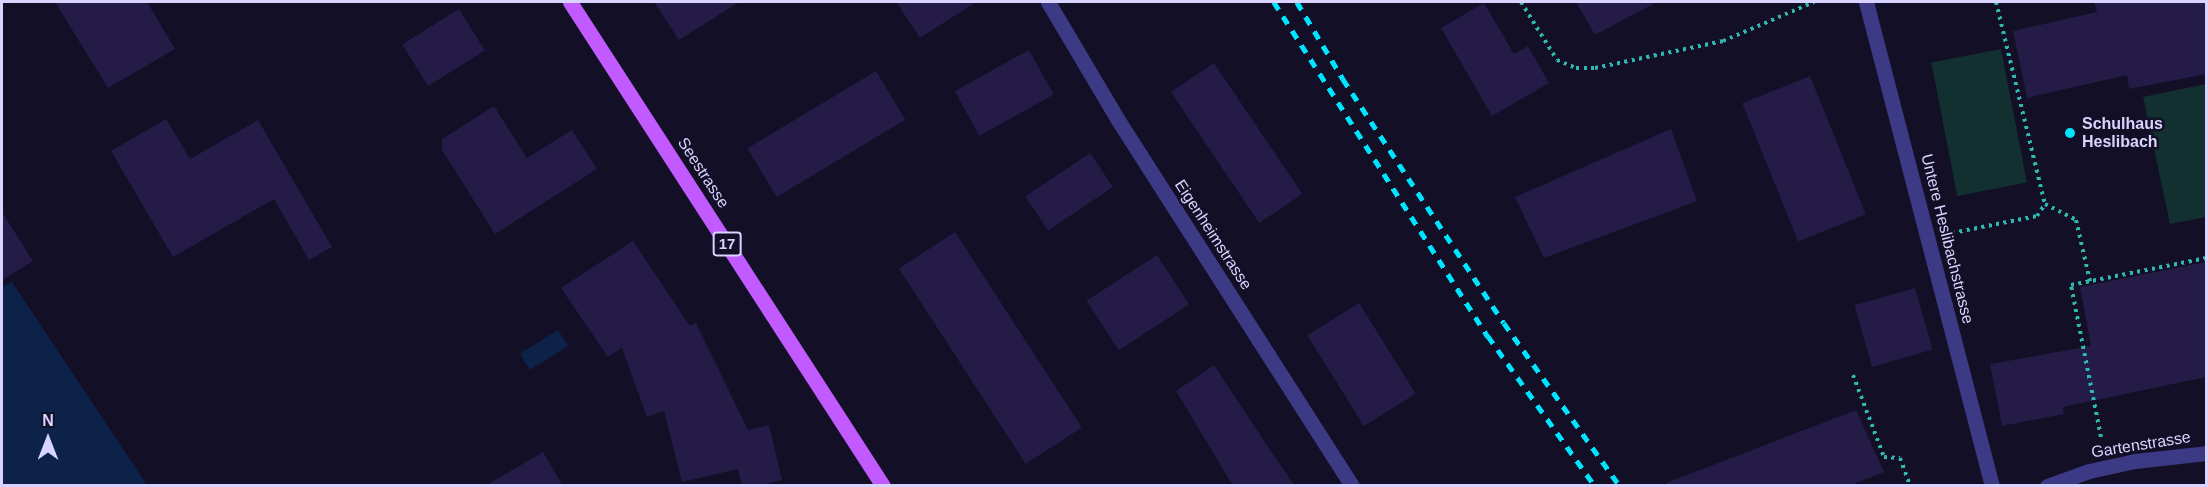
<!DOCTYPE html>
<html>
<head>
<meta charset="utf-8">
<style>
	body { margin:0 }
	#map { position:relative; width:2208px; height:487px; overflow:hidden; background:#130f26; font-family:Arial,sans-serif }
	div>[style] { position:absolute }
	.green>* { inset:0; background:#12302f; transform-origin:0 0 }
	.water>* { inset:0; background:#0c2248; transform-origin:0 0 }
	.building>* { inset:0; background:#241b47; transform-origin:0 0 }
	.path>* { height:4px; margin-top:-2px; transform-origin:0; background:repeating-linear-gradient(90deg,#2fb8b0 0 3px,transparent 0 7.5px) }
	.minor>* { height:15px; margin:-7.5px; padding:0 7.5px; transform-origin:7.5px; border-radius:7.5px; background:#3d3a85 }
	.tertiary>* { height:15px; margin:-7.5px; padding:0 7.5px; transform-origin:7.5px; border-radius:7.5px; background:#3d3a85 }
	.primary>* { height:15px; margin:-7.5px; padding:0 7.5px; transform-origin:7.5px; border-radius:7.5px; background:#c25bff }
	.rail>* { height:4.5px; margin-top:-2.25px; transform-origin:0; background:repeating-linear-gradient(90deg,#00e5ff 0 9px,transparent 0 17px) }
	.dots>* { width:16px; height:16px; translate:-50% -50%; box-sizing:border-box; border:3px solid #130f26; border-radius:50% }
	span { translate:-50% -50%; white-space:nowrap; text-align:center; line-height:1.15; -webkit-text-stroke:5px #130f26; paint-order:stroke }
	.shield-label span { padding:2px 4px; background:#130f26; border:2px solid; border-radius:4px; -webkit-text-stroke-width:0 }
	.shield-label { font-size:15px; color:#d9d4ff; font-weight:700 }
	.poi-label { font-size:16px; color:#d9d4ff; font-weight:700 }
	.left { translate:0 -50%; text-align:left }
	.street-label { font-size:16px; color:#d9d4ff }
	.frame { position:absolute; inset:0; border:3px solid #d9d4ff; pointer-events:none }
	.north { position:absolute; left:18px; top:409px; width:60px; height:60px; -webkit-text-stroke:4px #130f26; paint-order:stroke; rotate:0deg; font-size:16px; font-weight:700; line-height:24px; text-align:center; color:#d9d4ff }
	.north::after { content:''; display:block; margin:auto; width:21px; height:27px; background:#d9d4ff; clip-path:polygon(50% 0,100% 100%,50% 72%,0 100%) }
</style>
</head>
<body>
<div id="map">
	<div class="green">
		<div style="left:2001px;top:49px;width:136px;height:71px;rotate:79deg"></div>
		<div style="clip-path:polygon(2206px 84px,2206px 217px,2170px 224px,2143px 97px)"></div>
	</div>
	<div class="water">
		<div style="clip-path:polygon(12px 282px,147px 485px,2px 485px,2px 287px)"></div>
		<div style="left:558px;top:330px;width:19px;height:45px;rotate:58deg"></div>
	</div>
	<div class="building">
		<div style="clip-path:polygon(55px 2px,147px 2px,175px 49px,108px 88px)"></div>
		<div style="clip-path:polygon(654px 2px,739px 2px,679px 40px)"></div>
		<div style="clip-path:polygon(896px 2px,976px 2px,920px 38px)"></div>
		<div style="clip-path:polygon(1576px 2px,1657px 2px,1595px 35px)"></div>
		<div style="clip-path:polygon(2094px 2px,2206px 2px,2206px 74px,2129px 89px,2127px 75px,2027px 98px,2013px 31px,2097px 12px)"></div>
		<div style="clip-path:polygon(1484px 3px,1514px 54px,1528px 46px,1549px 83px,1492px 116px,1441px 28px)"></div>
		<div style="left:459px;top:9px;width:49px;height:67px;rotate:58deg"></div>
		<div style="left:1029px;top:50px;width:51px;height:85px;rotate:61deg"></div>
		<div style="left:1214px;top:63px;width:158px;height:52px;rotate:56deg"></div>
		<div style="left:876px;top:71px;width:57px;height:150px;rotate:59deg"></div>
		<div style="left:1810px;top:76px;width:149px;height:73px;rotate:68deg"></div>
		<div style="clip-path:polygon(494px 106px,527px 158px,572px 130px,597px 169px,495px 234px,442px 150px,442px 139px)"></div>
		<div style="clip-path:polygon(166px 119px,190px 159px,258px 120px,332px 247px,309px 260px,274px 199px,173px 257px,111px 151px)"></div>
		<div style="clip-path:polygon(1671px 129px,1697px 201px,1544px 258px,1515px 197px)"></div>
		<div style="left:1090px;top:153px;width:41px;height:78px;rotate:56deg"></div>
		<div style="clip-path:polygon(2px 212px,33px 261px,2px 280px)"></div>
		<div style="left:955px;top:232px;width:233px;height:67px;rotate:57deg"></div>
		<div style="clip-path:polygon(633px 241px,690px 326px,696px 323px,748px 430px,769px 425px,782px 480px,758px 486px,742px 486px,738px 469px,682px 482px,664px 411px,647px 417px,622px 348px,608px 357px,561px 288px)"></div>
		<div style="left:1157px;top:255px;width:59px;height:84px;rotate:57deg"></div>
		<div style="clip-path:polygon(2206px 262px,2206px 377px,2063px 407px,2064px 414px,2002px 426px,1990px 364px,2091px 346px,2080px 287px)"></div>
		<div style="left:1915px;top:288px;width:64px;height:63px;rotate:74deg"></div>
		<div style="left:1359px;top:303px;width:107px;height:61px;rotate:58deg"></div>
		<div style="clip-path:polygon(1214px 365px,1272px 453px,1295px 486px,1233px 486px,1176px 391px)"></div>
		<div style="clip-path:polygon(1856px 410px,1884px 472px,1849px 486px,1666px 486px,1666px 483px)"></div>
		<div style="clip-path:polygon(543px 452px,563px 486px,485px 486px)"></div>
	</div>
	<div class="path">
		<div style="left:1521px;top:2px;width:68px;rotate:58.2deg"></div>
		<div style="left:1557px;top:60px;width:21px;rotate:23deg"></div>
		<div style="left:1576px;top:68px;width:19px"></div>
		<div style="left:1595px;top:68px;width:131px;rotate:-11.9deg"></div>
		<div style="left:1723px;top:41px;width:99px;rotate:-23.2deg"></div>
		<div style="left:1996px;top:2px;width:208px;rotate:76.4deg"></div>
		<div style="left:2045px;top:204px;width:35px;rotate:27deg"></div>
		<div style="left:2076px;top:220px;width:63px;rotate:77.1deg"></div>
		<div style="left:1952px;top:233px;width:87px;rotate:-11.3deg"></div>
		<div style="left:2037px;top:216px;width:14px;rotate:-56deg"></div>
		<div style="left:1853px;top:375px;width:88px;rotate:69.3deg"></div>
		<div style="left:1884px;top:457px;width:16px;rotate:4deg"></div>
		<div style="left:1900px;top:458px;width:30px;rotate:70deg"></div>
		<div style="left:2101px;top:437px;width:155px;rotate:-101.2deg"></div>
		<div style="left:2071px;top:285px;width:138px;rotate:-11.3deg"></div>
	</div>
	<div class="minor">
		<div style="left:1048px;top:2px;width:137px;rotate:59.3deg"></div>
		<div style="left:1118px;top:120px;width:434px;rotate:57.4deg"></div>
		<div style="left:1866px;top:2px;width:500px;rotate:75.41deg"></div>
	</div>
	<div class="tertiary">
		<div style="left:2047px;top:486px;width:45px;rotate:-19.7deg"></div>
		<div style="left:2089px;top:471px;width:47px;rotate:-12.3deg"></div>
		<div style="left:2135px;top:461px;width:71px;rotate:-6.4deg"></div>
	</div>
	<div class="primary">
		<div style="left:570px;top:2px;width:576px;rotate:57.11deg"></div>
	</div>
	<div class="rail">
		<div style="left:1274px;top:2px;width:397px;rotate:57.4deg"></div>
		<div style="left:1488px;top:336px;width:184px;rotate:54.5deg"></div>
		<div style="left:1297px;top:2px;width:90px;rotate:59.1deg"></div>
		<div style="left:1343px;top:79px;width:292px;rotate:56.6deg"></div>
		<div style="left:1504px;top:323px;width:200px;rotate:54.6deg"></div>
	</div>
	<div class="dots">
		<div style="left:2070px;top:133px;background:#00e5ff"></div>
	</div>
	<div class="shield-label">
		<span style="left:727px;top:244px">17</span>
	</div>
	<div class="poi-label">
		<span class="left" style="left:2082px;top:133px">Schulhaus<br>Heslibach</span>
	</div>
	<div class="street-label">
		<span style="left:703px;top:173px;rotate:57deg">Seestrasse</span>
		<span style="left:1213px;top:235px;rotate:57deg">Eigenheimstrasse</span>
		<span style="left:1947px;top:239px;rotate:76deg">Untere Heslibachstrasse</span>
		<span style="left:2141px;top:445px;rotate:-9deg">Gartenstrasse</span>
	</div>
	<div class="frame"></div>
	<div class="north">N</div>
</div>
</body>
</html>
